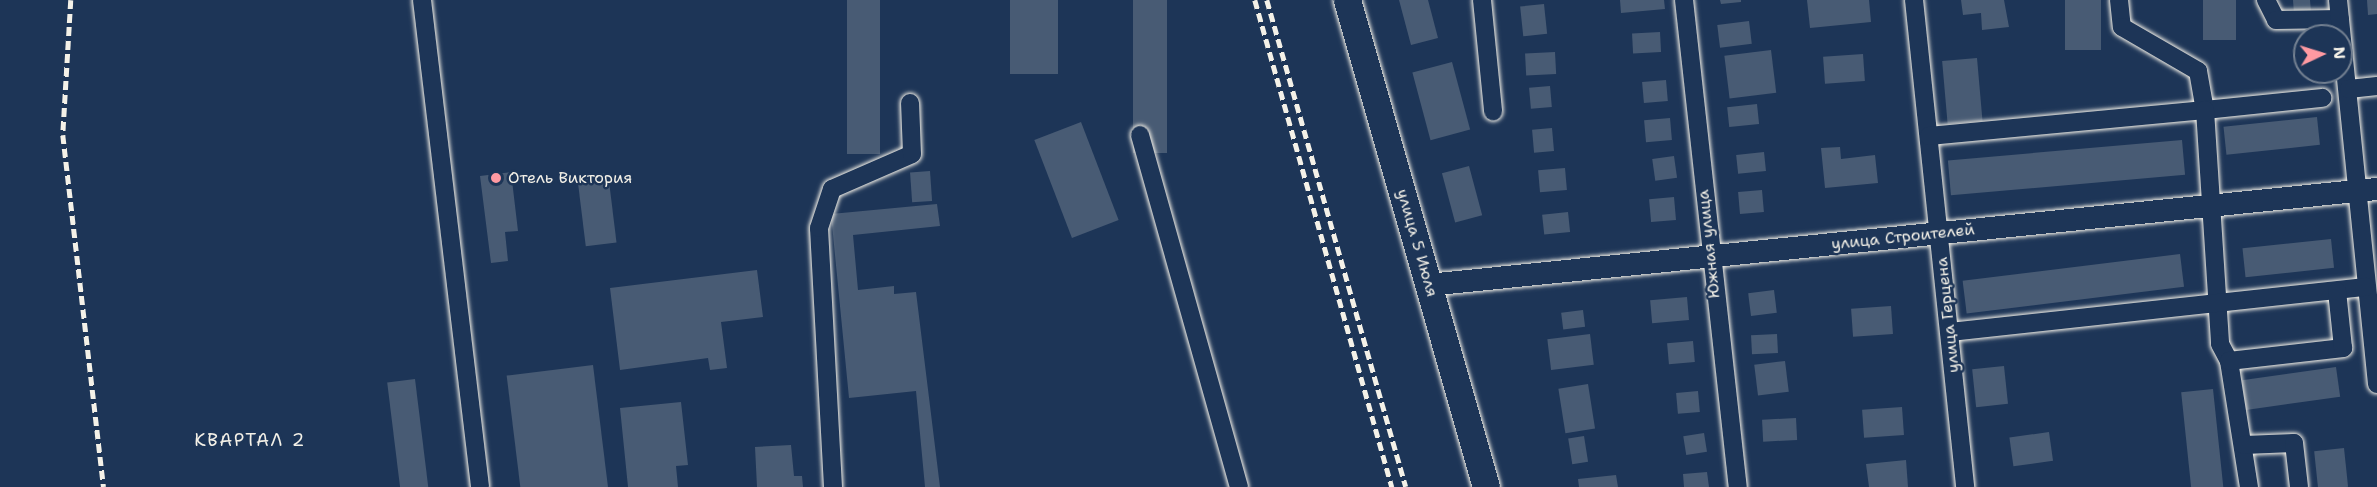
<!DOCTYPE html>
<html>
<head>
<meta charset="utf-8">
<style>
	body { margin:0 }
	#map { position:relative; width:2377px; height:487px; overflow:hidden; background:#1d3557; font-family:"Shantell Sans",sans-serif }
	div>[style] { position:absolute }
	.building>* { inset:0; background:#485b74; transform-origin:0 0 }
	.roads { filter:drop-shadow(0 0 2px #f4f1e8) drop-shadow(0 0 2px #f4f1e8) }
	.minor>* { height:18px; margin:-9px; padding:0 9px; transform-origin:9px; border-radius:9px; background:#1d3557 }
	.major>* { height:22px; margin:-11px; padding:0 11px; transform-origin:11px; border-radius:11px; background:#1d3557 }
	.highway>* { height:27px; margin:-13.5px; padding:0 13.5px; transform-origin:13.5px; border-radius:13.5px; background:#1d3557 }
	.rail>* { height:4.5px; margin-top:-2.25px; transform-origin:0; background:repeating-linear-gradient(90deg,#f4f1e8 0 9px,transparent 0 13.5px) }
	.dots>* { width:16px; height:16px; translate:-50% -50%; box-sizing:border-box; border:3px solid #1d3557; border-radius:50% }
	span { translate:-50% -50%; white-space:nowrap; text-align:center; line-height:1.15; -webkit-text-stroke:5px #1d3557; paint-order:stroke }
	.poi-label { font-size:16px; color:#f4f1e8 }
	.left { translate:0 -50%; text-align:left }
	.street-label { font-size:16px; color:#f4f1e8 }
	.neighbourhood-label { font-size:18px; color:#f4f1e8; letter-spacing:1.5px }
	.north { position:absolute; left:2293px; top:24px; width:60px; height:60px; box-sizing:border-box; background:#1d3557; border:2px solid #738091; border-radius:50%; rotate:86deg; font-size:16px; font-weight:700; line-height:24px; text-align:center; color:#f4f1e8 }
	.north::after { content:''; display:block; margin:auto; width:21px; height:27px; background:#ff9aa2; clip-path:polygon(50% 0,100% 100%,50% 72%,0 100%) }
</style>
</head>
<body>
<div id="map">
	<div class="building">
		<div style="left:847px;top:0;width:33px;height:154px"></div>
		<div style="left:1010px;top:0;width:48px;height:74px"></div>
		<div style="left:1133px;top:0;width:34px;height:153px"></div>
		<div style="clip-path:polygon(1399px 0,1428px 0,1438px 38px,1411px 45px)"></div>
		<div style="clip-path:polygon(1620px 0,1664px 0,1665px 9px,1621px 13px)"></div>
		<div style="clip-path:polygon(1720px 0,1741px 0,1741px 2px,1721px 4px)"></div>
		<div style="clip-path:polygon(1807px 0,1869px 0,1871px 22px,1810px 28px)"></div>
		<div style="clip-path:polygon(1961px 0,2004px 0,2009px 27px,1982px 30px,1981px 13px,1963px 15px)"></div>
		<div style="left:2065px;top:0;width:36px;height:50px"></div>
		<div style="left:2203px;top:0;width:33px;height:40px"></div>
		<div style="clip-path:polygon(2293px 0,2310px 0,2311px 12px,2294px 14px)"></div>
		<div style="clip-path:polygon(2367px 0,2377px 0,2377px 14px,2368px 15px)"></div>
		<div style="left:1544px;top:4px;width:30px;height:24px;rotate:84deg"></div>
		<div style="left:1749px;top:21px;width:23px;height:32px;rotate:83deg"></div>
		<div style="left:1660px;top:32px;width:20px;height:28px;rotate:87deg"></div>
		<div style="left:1771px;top:50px;width:43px;height:47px;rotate:83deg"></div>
		<div style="left:1555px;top:52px;width:22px;height:30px;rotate:87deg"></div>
		<div style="left:1863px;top:54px;width:27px;height:40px;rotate:86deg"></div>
		<div style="left:1977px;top:58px;width:63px;height:35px;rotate:85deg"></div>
		<div style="left:1452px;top:62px;width:70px;height:41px;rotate:75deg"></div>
		<div style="left:1666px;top:80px;width:21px;height:24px;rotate:85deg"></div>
		<div style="left:1550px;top:86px;width:21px;height:21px;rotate:85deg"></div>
		<div style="left:1757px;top:104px;width:20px;height:30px;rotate:84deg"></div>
		<div style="left:2317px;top:117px;width:28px;height:94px;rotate:84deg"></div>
		<div style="left:1670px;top:118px;width:22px;height:26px;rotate:85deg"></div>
		<div style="left:1081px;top:122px;width:105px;height:50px;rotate:69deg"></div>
		<div style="left:1552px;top:128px;width:23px;height:20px;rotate:85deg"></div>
		<div style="left:2182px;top:140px;width:35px;height:235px;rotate:85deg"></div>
		<div style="clip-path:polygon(1840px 147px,1841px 159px,1875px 155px,1878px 183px,1825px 188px,1821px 148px)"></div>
		<div style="left:1764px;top:152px;width:19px;height:28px;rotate:84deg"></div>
		<div style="left:1674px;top:156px;width:22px;height:22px;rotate:82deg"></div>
		<div style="left:1469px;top:166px;width:51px;height:28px;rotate:75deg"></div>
		<div style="left:1565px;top:168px;width:22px;height:27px;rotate:85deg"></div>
		<div style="left:930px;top:171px;width:30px;height:20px;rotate:86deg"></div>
		<div style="clip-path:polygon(511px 172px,518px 231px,505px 232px,508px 261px,491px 263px,480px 176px)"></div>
		<div style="left:608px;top:173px;width:70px;height:31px;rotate:83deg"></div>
		<div style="left:1762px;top:190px;width:22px;height:24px;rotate:85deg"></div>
		<div style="left:1674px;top:197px;width:23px;height:25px;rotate:85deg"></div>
		<div style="clip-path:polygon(937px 204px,940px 226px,853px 235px,858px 290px,894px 286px,894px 294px,916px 292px,940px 487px,925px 487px,916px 391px,849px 398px,831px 214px)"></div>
		<div style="left:1568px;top:212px;width:20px;height:26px;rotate:84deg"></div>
		<div style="left:2331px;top:239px;width:29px;height:89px;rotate:84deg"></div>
		<div style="left:2180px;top:254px;width:33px;height:219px;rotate:83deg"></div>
		<div style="clip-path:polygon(757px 270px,763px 317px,721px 322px,727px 368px,710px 370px,708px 358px,620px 370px,610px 288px)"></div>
		<div style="left:1774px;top:290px;width:23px;height:26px;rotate:83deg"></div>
		<div style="left:1687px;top:297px;width:23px;height:37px;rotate:85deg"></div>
		<div style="left:1891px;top:306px;width:28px;height:40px;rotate:86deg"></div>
		<div style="left:1583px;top:310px;width:17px;height:22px;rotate:83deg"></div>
		<div style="left:1590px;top:334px;width:31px;height:43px;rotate:83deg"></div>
		<div style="left:1777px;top:334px;width:19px;height:26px;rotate:87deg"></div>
		<div style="left:1693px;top:341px;width:21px;height:26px;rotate:85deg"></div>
		<div style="left:1785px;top:361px;width:31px;height:31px;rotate:83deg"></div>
		<div style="left:593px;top:365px;width:123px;height:87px;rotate:83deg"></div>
		<div style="left:2004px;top:366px;width:38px;height:32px;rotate:84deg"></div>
		<div style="left:2336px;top:367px;width:30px;height:95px;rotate:82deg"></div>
		<div style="left:415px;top:379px;width:109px;height:28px;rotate:83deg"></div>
		<div style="left:1588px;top:384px;width:45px;height:30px;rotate:81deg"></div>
		<div style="left:2213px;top:389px;width:99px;height:32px;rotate:84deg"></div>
		<div style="left:1698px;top:391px;width:21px;height:22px;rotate:85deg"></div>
		<div style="clip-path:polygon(681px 402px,688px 465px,676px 466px,678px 487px,628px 487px,620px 408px)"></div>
		<div style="left:1902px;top:407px;width:28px;height:40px;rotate:86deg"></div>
		<div style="left:1796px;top:418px;width:22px;height:34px;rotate:87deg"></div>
		<div style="left:2049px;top:432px;width:29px;height:40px;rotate:82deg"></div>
		<div style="left:1704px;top:433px;width:19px;height:21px;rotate:81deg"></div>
		<div style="left:1584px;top:436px;width:26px;height:16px;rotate:81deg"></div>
		<div style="clip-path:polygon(791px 445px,794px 476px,802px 476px,803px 487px,757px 487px,755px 447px)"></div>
		<div style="left:2344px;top:448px;width:39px;height:30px;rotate:84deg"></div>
		<div style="clip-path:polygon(1906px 460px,1908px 487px,1869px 487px,1866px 464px)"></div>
		<div style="clip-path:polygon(1707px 472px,1709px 487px,1684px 487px,1683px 474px)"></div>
		<div style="clip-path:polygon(1616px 475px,1618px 487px,1579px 487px,1578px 479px)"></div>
	</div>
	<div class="roads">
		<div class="minor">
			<div style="left:422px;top:0;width:490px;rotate:83.2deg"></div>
			<div style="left:1482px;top:0;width:112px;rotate:84.3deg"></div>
			<div style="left:1684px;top:0;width:490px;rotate:83.7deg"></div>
			<div style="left:1914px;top:0;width:490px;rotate:84deg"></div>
			<div style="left:2119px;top:0;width:27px;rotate:84deg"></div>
			<div style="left:2122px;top:27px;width:88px;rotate:30.1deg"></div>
			<div style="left:2198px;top:71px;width:40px;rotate:80deg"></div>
			<div style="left:2205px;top:110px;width:118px;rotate:-5.9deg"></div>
			<div style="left:2266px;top:0;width:22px;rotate:63deg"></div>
			<div style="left:2276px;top:20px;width:64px;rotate:-0.9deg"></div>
			<div style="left:2338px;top:0;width:386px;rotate:84.2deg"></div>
			<div style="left:2349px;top:89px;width:28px;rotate:-6deg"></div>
			<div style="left:1140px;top:135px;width:366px;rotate:74.3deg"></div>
			<div style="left:1929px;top:136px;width:277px;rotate:-5.4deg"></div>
			<div style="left:2205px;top:110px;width:234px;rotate:86.3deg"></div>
			<div style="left:2220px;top:344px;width:19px;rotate:62deg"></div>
			<div style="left:2229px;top:361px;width:128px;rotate:81deg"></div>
			<div style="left:1950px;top:332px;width:418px;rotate:-6.2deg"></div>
			<div style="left:2229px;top:361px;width:115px;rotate:-6.5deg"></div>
			<div style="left:2343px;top:348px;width:57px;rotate:-96deg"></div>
			<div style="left:2244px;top:445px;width:50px;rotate:-2.3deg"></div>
			<div style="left:2294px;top:443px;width:44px;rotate:83.5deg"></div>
			<div style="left:833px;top:487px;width:259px;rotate:-93.1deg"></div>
			<div style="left:819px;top:228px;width:41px;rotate:-71.6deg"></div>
			<div style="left:832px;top:189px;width:87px;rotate:-23.6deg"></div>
			<div style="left:912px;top:154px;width:51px;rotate:-92.2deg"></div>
		</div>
		<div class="major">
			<div style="left:1428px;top:285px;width:954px;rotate:-5.78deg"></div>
		</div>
		<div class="highway">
			<div style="left:1347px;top:0;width:506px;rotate:74.07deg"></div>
		</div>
	</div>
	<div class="rail">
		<div style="left:71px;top:0;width:135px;rotate:93.4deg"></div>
		<div style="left:63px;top:135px;width:354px;rotate:83.4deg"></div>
		<div style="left:1255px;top:0;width:506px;rotate:74.29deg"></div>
		<div style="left:1267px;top:0;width:506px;rotate:74.07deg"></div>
	</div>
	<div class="dots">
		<div style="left:496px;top:178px;background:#ff9aa2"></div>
	</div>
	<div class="poi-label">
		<span class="left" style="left:508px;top:178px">Отель Виктория</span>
	</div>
	<div class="street-label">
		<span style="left:1903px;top:237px;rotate:-6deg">улица Строителей</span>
		<span style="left:1417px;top:243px;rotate:74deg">улица 5 Июля</span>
		<span style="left:1709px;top:244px;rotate:-96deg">Южная улица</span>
		<span style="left:1948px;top:315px;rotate:-96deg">улица Герцена</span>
	</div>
	<div class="neighbourhood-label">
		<span style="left:250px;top:440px">КВАРТАЛ 2</span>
	</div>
	<div class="north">N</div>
</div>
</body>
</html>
